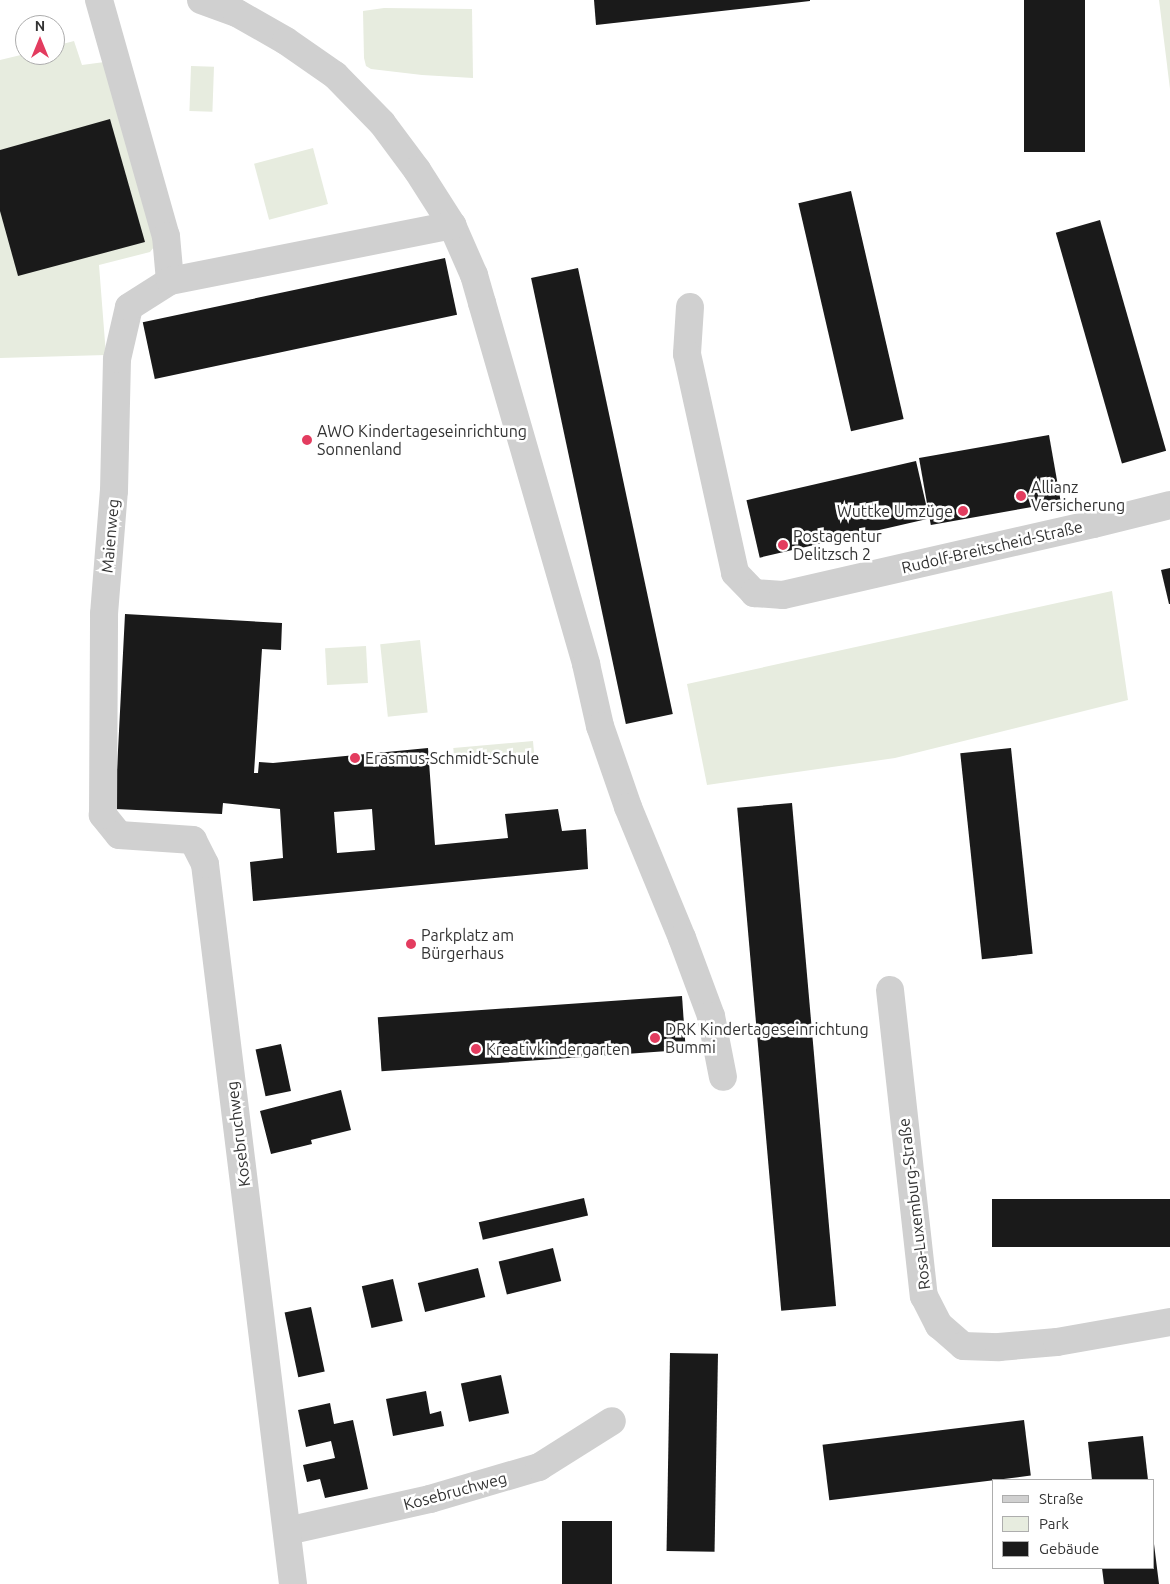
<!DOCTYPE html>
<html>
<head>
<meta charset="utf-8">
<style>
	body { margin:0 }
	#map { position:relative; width:1170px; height:1584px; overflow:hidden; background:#fff; font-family:Ubuntu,sans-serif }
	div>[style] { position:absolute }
	.green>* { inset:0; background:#e7ecdf; transform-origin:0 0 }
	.building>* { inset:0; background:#1a1a1a; transform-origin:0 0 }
	.minor>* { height:28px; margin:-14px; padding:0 14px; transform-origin:14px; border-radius:14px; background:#d0d0d0 }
	.dots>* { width:14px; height:14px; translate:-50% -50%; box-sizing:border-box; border:2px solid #fff; border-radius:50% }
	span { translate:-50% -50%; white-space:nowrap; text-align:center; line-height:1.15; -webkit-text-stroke:5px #fff; paint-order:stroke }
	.poi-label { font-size:16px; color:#333 }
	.left { translate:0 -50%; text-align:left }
	.right { translate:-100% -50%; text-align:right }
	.street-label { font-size:16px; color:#333 }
	.legend { position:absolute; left:992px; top:1479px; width:162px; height:90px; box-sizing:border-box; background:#fff; border:1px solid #adadad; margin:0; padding:6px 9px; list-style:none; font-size:15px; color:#333 }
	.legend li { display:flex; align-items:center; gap:10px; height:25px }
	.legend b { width:25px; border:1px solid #adadad }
	.north { position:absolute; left:15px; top:15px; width:50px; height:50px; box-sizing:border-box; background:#fff; border:1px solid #adadad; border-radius:50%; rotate:0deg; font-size:14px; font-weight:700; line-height:20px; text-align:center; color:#333 }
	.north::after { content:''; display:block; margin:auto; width:18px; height:22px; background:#e33c5f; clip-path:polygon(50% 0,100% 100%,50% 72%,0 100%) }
</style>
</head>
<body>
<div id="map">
	<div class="green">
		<div style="clip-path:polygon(1159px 0,1170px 0,1170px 89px)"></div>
		<div style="clip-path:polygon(384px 8px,472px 9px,473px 78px,422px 75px,371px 69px,366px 66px,364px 58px,363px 11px)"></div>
		<div style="clip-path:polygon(74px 41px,82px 65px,112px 61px,163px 236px,150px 252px,99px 265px,106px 355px,0 358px,0 60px,25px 54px,55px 55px,55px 46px)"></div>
		<div style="left:191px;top:66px;width:23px;height:45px;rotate:2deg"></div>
		<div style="left:313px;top:148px;width:58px;height:61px;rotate:75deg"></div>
		<div style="clip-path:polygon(1112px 591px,1128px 700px,895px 758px,707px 785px,687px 684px)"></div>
		<div style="left:420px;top:640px;width:73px;height:40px;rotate:84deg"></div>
		<div style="left:366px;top:646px;width:37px;height:41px;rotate:87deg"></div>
		<div style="left:533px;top:741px;width:12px;height:80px;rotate:85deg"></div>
	</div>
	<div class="building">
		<div style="clip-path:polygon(594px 0,810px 0,810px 1px,596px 25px)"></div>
		<div style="left:1024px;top:0;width:61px;height:152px"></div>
		<div style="clip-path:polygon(110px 119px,145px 242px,18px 276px,0 211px,0 150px)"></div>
		<div style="left:851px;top:191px;width:234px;height:54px;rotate:77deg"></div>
		<div style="left:1100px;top:220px;width:240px;height:46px;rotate:74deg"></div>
		<div style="left:445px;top:258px;width:58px;height:309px;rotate:78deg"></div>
		<div style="left:578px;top:268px;width:456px;height:48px;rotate:78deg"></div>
		<div style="left:1049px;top:435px;width:68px;height:132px;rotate:80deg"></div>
		<div style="left:916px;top:461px;width:59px;height:174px;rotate:77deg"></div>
		<div style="clip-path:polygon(1170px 568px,1170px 604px,1169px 604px,1161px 570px)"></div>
		<div style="clip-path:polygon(evenodd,125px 614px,282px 623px,281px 650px,262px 649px,254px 773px,258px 773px,259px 762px,273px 763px,428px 748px,435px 845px,508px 838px,505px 814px,558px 809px,562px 831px,586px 829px,588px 869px,253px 901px,250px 862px,283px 858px,280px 809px,223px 803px,222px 814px,115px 809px,125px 614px,372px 809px,375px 850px,337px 853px,334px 812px,372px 809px)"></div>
		<div style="left:1011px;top:748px;width:207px;height:51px;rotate:84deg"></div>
		<div style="left:792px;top:803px;width:505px;height:55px;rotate:85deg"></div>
		<div style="left:682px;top:996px;width:54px;height:305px;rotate:86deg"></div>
		<div style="left:281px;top:1044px;width:48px;height:26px;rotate:78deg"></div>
		<div style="clip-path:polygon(341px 1090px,351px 1130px,311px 1140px,312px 1144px,271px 1154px,260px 1111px)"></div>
		<div style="left:584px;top:1198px;width:18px;height:108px;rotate:77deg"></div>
		<div style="left:1170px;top:1199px;width:48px;height:178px;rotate:90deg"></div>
		<div style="left:553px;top:1248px;width:34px;height:56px;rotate:76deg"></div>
		<div style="left:478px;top:1268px;width:30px;height:62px;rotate:76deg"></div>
		<div style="left:393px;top:1279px;width:43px;height:32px;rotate:77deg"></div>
		<div style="left:311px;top:1307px;width:66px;height:27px;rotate:78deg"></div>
		<div style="left:670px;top:1353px;width:48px;height:198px;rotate:1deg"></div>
		<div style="left:501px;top:1375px;width:39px;height:41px;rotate:78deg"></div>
		<div style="clip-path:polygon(426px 1391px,430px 1414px,441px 1411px,444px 1426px,393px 1436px,386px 1399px)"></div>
		<div style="clip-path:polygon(330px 1403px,334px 1424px,353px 1420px,368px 1489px,325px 1498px,320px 1479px,307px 1482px,303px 1465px,335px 1458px,331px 1441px,306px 1447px,298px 1410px)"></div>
		<div style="left:1024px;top:1420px;width:56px;height:203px;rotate:83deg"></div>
		<div style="clip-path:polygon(1143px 1436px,1148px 1480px,1092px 1480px,1088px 1442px)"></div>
		<div style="left:562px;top:1521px;width:50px;height:63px"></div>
		<div style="clip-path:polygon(1154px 1544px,1159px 1584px,1104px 1584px,1102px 1568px,1154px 1568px)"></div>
	</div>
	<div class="minor">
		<div style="left:99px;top:0;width:245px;rotate:74.2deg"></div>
		<div style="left:166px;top:236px;width:45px;rotate:84.9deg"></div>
		<div style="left:201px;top:0;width:38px;rotate:20deg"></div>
		<div style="left:237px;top:13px;width:56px;rotate:29.7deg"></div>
		<div style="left:286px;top:41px;width:60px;rotate:34.8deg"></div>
		<div style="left:335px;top:75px;width:67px;rotate:45.6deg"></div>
		<div style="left:382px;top:123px;width:59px;rotate:53.3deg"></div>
		<div style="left:417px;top:170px;width:65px;rotate:57.5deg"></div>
		<div style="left:452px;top:225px;width:55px;rotate:66.3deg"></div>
		<div style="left:474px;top:275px;width:29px;rotate:74deg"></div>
		<div style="left:482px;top:303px;width:376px;rotate:73.9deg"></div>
		<div style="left:586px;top:664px;width:64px;rotate:77.3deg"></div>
		<div style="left:600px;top:726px;width:86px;rotate:70.9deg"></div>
		<div style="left:628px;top:807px;width:142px;rotate:67.6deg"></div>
		<div style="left:682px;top:938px;width:83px;rotate:69.6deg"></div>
		<div style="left:711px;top:1016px;width:62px;rotate:78.9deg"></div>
		<div style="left:690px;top:307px;width:47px;rotate:93.7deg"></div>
		<div style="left:687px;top:354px;width:224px;rotate:77.6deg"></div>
		<div style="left:735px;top:573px;width:28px;rotate:46deg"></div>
		<div style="left:754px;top:593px;width:29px;rotate:4deg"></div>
		<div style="left:783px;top:595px;width:319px;rotate:-12.9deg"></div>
		<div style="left:1094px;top:524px;width:78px;rotate:-14deg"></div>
		<div style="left:890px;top:990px;width:308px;rotate:83.7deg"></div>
		<div style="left:924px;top:1296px;width:33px;rotate:63deg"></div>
		<div style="left:939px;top:1325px;width:32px;rotate:41deg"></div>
		<div style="left:963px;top:1346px;width:36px;rotate:2deg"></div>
		<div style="left:999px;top:1347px;width:58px;rotate:-4.9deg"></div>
		<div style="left:1057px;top:1342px;width:115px;rotate:-10deg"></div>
		<div style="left:287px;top:1531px;width:147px;rotate:-12.6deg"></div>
		<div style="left:430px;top:1499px;width:114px;rotate:-16.4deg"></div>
		<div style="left:539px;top:1467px;width:86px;rotate:-32.2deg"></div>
		<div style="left:293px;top:1584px;width:725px;rotate:-96.97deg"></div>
		<div style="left:205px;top:864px;width:27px;rotate:-117deg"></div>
		<div style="left:193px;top:840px;width:74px;rotate:-176.1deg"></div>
		<div style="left:119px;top:835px;width:26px;rotate:-129deg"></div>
		<div style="left:103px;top:815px;width:201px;rotate:-89.7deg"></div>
		<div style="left:104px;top:614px;width:123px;rotate:-85.4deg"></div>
		<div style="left:114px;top:491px;width:132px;rotate:-88.7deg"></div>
		<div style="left:117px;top:359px;width:53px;rotate:-77deg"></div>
		<div style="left:129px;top:307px;width:49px;rotate:-32.4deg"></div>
		<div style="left:170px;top:281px;width:288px;rotate:-11.2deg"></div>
	</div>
	<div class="dots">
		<div style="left:307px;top:440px;background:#e33c5f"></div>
		<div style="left:1021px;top:496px;background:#e33c5f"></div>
		<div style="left:963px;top:511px;background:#e33c5f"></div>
		<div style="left:783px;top:545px;background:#e33c5f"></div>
		<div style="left:355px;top:758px;background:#e33c5f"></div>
		<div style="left:411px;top:944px;background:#e33c5f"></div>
		<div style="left:655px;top:1038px;background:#e33c5f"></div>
		<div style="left:476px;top:1049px;background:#e33c5f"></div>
	</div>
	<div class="poi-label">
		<span class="left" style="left:317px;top:440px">AWO Kindertageseinrichtung<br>Sonnenland</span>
		<span class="left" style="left:1031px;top:496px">Allianz<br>Versicherung</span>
		<span class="right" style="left:953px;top:511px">Wuttke Umzüge</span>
		<span class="left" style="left:793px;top:545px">Postagentur<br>Delitzsch 2</span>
		<span class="left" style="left:365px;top:758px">Erasmus-Schmidt-Schule</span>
		<span class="left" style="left:421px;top:944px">Parkplatz am<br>Bürgerhaus</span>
		<span class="left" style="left:665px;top:1038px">DRK Kindertageseinrichtung<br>Bummi</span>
		<span class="left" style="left:486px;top:1049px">Kreativkindergarten</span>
	</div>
	<div class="street-label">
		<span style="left:110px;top:536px;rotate:-85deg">Maienweg</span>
		<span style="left:992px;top:547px;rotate:-13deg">Rudolf-Breitscheid-Straße</span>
		<span style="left:238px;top:1134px;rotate:-97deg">Kosebruchweg</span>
		<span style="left:914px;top:1204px;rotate:-97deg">Rosa-Luxemburg-Straße</span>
		<span style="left:455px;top:1491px;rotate:-15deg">Kosebruchweg</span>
	</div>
	<ul class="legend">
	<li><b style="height:6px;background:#d0d0d0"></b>Straße</li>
	<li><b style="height:14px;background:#e7ecdf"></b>Park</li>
	<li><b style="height:14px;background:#1a1a1a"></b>Gebäude</li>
	</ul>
	<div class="north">N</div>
</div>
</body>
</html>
